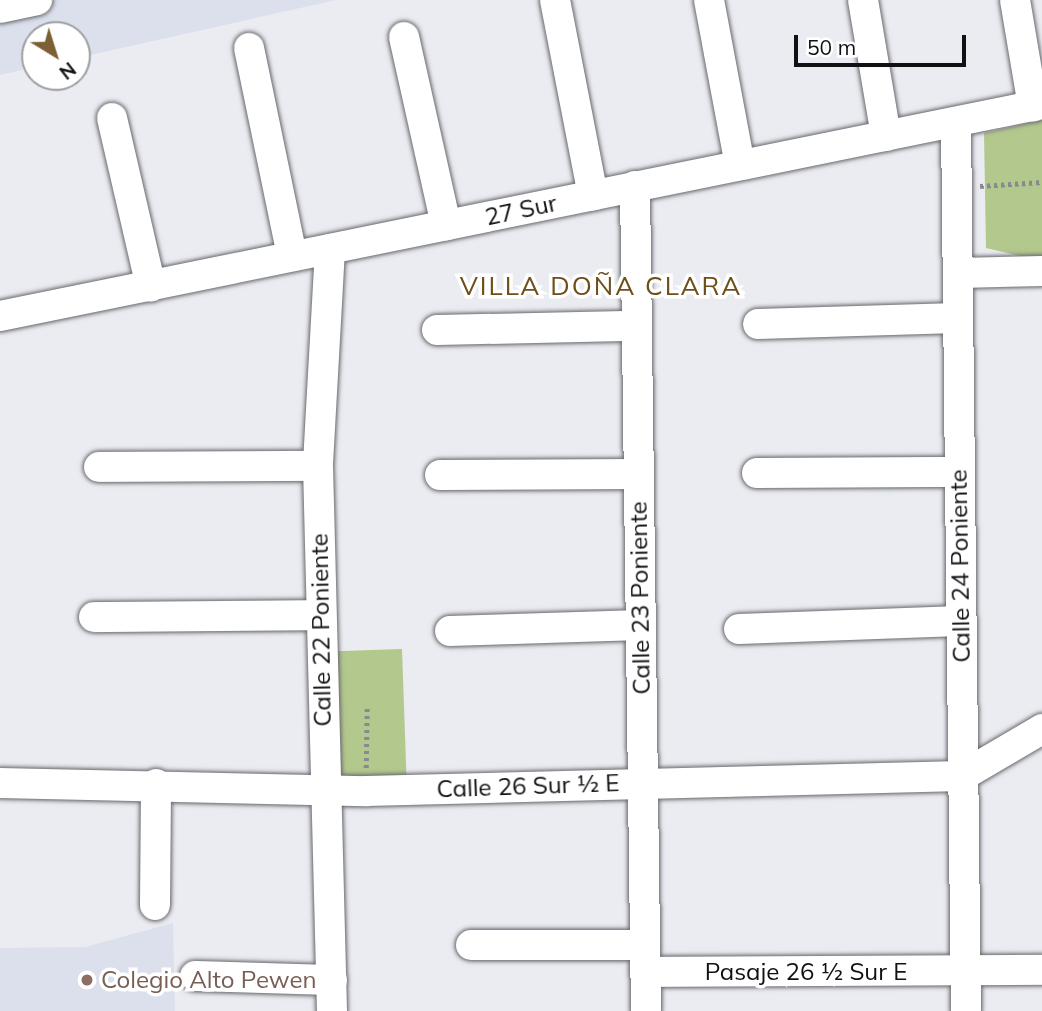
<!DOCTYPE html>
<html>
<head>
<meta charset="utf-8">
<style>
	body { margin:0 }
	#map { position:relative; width:1042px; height:1011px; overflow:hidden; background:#eaecf1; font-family:Mulish,sans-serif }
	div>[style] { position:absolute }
	.built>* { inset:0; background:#dbe0ec }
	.green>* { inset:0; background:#b3c88d; transform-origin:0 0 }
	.path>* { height:4.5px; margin-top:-2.25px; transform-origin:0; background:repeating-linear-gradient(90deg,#898a8e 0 3.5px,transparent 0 7px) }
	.roads { filter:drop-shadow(0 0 2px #68696e) drop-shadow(0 0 2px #68696e) }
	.minor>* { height:30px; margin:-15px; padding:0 15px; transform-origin:15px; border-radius:15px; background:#fff }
	.dots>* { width:19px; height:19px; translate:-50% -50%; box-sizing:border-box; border:4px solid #fff; border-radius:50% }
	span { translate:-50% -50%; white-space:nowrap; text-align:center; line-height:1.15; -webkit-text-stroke:7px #fff; paint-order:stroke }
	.street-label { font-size:24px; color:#101113 }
	.education-label { font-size:24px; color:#785e54 }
	.left { translate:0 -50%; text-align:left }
	.neighbourhood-label { font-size:26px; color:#6e4f1a; letter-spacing:2px }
	.north { position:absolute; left:21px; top:21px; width:70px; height:70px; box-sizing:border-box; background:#fff; border:2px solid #9fa0a1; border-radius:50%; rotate:142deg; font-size:19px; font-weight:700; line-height:28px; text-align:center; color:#101113 }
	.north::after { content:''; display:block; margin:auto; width:24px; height:32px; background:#7c5f33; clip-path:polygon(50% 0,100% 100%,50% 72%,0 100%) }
	.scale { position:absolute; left:794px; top:35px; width:172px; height:32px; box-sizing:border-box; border:4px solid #101113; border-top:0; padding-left:9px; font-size:21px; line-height:24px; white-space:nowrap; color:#101113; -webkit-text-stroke:5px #fff; paint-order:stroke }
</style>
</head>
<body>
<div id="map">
	<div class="built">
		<div style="clip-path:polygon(0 0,336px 0,77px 58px,77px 35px,35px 35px,35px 67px,0 75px)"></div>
		<div style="clip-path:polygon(173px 923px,175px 1011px,0 1011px,0 948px,85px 947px)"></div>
	</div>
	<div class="green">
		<div style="clip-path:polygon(1042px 120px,1042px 261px,986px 248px,984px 133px)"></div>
		<div style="left:402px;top:649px;width:137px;height:81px;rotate:88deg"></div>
	</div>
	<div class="path">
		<div style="left:980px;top:186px;width:62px;rotate:-3.7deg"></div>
		<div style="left:366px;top:768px;width:62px;rotate:-89.1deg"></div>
	</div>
	<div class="roads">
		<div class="minor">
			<div style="left:555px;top:0;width:199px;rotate:79deg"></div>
			<div style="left:709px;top:0;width:168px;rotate:79.4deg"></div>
			<div style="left:863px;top:0;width:138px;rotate:80.4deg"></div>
			<div style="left:1015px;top:0;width:108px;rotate:80.4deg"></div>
			<div style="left:0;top:8px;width:38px;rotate:-12deg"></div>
			<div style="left:404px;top:37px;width:193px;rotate:77.4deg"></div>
			<div style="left:249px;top:48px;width:212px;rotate:78.3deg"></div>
			<div style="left:112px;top:118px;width:173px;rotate:77deg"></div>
			<div style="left:956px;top:122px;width:889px;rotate:89.36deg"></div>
			<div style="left:635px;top:186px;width:825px;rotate:89.24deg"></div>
			<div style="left:330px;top:249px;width:217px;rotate:93.2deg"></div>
			<div style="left:318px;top:466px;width:545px;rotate:88.53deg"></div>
			<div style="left:959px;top:273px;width:83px;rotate:-1.4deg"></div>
			<div style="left:0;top:316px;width:1063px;rotate:-11.5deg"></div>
			<div style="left:758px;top:324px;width:199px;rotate:-1.7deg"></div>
			<div style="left:437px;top:330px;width:199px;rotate:-1.2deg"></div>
			<div style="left:99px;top:467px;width:219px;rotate:-0.3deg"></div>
			<div style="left:757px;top:473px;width:202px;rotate:-0.3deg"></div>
			<div style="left:440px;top:475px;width:199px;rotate:-0.3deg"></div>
			<div style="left:94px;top:617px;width:226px;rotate:-0.5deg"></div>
			<div style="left:739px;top:629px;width:222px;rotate:-2.1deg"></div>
			<div style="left:450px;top:631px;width:191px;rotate:-1.8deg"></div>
			<div style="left:0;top:783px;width:366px;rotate:1.3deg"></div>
			<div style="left:366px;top:791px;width:596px;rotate:-1.44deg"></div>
			<div style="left:962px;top:776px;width:93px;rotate:-30.4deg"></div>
			<div style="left:155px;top:905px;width:121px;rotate:-89.5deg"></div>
			<div style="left:471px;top:945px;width:174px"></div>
			<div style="left:645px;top:972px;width:397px;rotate:-0.3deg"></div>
			<div style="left:195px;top:976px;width:137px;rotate:1.7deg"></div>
		</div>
	</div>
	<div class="dots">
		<div style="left:87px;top:980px;background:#8d6e63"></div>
	</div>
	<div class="street-label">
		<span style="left:521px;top:210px;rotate:-12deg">27 Sur</span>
		<span style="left:960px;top:566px;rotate:-91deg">Calle 24 Poniente</span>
		<span style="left:640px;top:598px;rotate:-91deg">Calle 23 Poniente</span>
		<span style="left:321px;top:630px;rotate:-91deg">Calle 22 Poniente</span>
		<span style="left:528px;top:786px;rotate:-2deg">Calle 26 Sur ½ E</span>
		<span style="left:806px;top:972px">Pasaje 26 ½ Sur E</span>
	</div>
	<div class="education-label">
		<span class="left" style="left:101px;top:980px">Colegio Alto Pewen</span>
	</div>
	<div class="neighbourhood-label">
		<span style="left:601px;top:286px">VILLA DOÑA CLARA</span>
	</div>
	<div class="north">N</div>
	<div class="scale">50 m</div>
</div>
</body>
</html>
